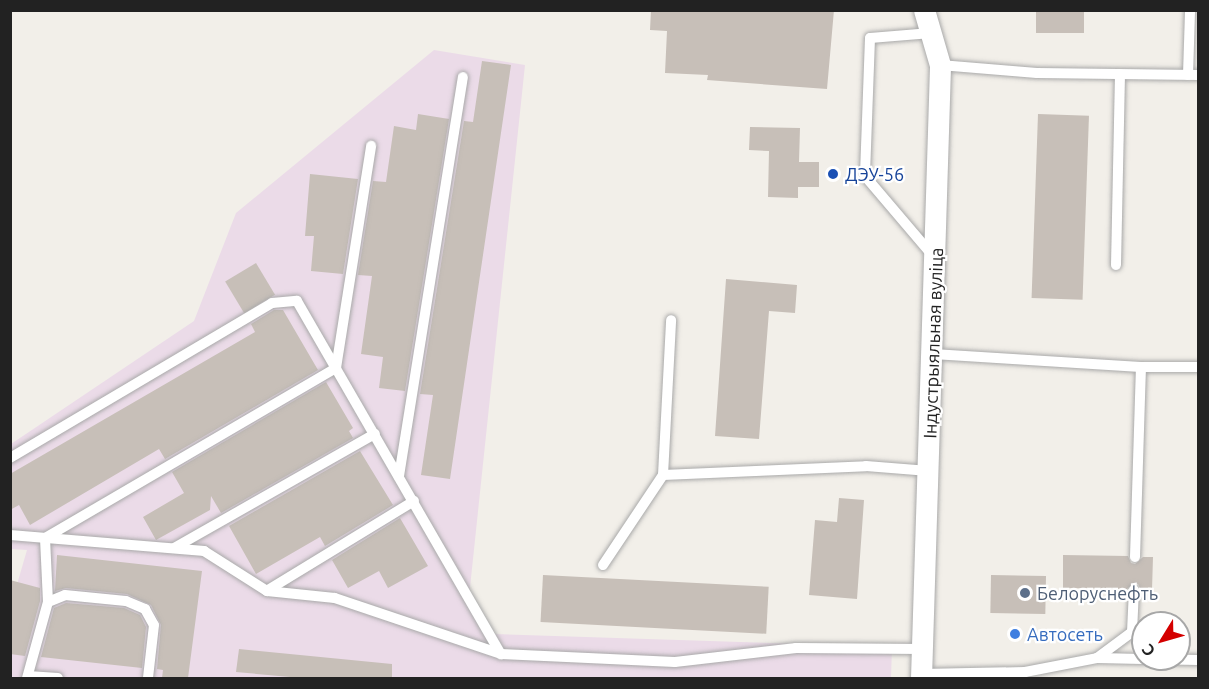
<!DOCTYPE html>
<html>
<head>
<meta charset="utf-8">
<style>
	body { margin:0 }
	#map { position:relative; width:1209px; height:689px; overflow:hidden; background:#f2efe9; font-family:Ubuntu,sans-serif }
	div>[style] { position:absolute }
	.industrial>* { inset:0; background:#ebdbe8 }
	.building>* { inset:0; background:#c7bfb8; transform-origin:0 0 }
	.roads { filter:drop-shadow(0 0 2px #a9a9a9) drop-shadow(0 0 2px #a9a9a9) }
	.service>* { height:10px; margin:-5px; padding:0 5px; transform-origin:5px; border-radius:5px; background:#fff }
	.minor>* { height:21px; margin:-10.5px; padding:0 10.5px; transform-origin:10.5px; border-radius:10.5px; background:#fff }
	.dots>* { width:16px; height:16px; translate:-50% -50%; box-sizing:border-box; border:3px solid #fff; border-radius:50% }
	span { translate:-50% -50%; white-space:nowrap; text-align:center; line-height:1.15; -webkit-text-stroke:4.5px #fff; paint-order:stroke }
	.transit-label { font-size:18px; color:#164399 }
	.left { translate:0 -50%; text-align:left }
	.street-label { font-size:18px; color:#222 }
	.service-label { font-size:18px; color:#4e5e75 }
	.shop-label { font-size:18px; color:#366cbe }
	.frame { position:absolute; inset:0; border:12px solid #222; pointer-events:none }
	.north { position:absolute; left:1131px; top:611px; width:60px; height:60px; box-sizing:border-box; background:#fff; border:2px solid #a7a7a7; border-radius:50%; rotate:233deg; font-size:16px; font-weight:700; line-height:24px; text-align:center; color:#222 }
	.north::after { content:''; display:block; margin:auto; width:21px; height:27px; background:#d40000; clip-path:polygon(50% 0,100% 100%,50% 72%,0 100%) }
</style>
</head>
<body>
<div id="map">
	<div class="industrial">
		<div style="clip-path:polygon(434px 50px,525px 65px,469px 597px,491px 634px,892px 647px,891px 678px,11px 678px,11px 605px,27px 550px,11px 549px,11px 444px,194px 321px,236px 213px)"></div>
	</div>
	<div class="building">
		<div style="clip-path:polygon(651px 10px,834px 10px,827px 89px,707px 80px,708px 75px,665px 73px,667px 31px,650px 30px)"></div>
		<div style="left:1036px;top:10px;width:48px;height:23px"></div>
		<div style="clip-path:polygon(482px 61px,511px 65px,450px 479px,421px 475px,433px 395px,420px 394px,464px 121px,473px 122px)"></div>
		<div style="clip-path:polygon(418px 114px,449px 119px,405px 391px,379px 388px,383px 357px,361px 354px,372px 276px,358px 275px,373px 181px,386px 182px,394px 126px,416px 130px)"></div>
		<div style="left:1038px;top:114px;width:51px;height:184px;rotate:2deg"></div>
		<div style="clip-path:polygon(750px 127px,800px 128px,799px 162px,819px 162px,819px 187px,798px 187px,798px 198px,768px 197px,769px 151px,749px 150px)"></div>
		<div style="clip-path:polygon(310px 174px,358px 179px,343px 274px,311px 271px,314px 236px,305px 236px)"></div>
		<div style="left:256px;top:263px;width:37px;height:36px;rotate:59deg"></div>
		<div style="clip-path:polygon(726px 279px,797px 285px,795px 313px,769px 311px,759px 439px,715px 436px)"></div>
		<div style="clip-path:polygon(274px 310px,283px 310px,318px 370px,165px 459px,159px 449px,30px 525px,19px 505px,10px 510px,10px 474px,255px 332px,251px 324px)"></div>
		<div style="clip-path:polygon(326px 382px,353px 428px,349px 431px,353px 438px,221px 513px,211px 496px,210px 510px,156px 540px,143px 517px,184px 493px,172px 472px)"></div>
		<div style="clip-path:polygon(360px 451px,393px 505px,325px 546px,320px 537px,256px 574px,229px 526px)"></div>
		<div style="clip-path:polygon(839px 498px,864px 500px,857px 599px,809px 595px,815px 520px,837px 522px)"></div>
		<div style="clip-path:polygon(400px 518px,428px 566px,388px 588px,379px 571px,348px 588px,332px 560px)"></div>
		<div style="clip-path:polygon(57px 555px,202px 571px,188px 678px,162px 678px,163px 670px,157px 669px,161px 625px,151px 605px,127px 594px,66px 588px,55px 591px)"></div>
		<div style="clip-path:polygon(1063px 555px,1128px 556px,1131px 563px,1135px 564px,1143px 557px,1153px 557px,1152px 590px,1141px 590px,1138px 584px,1134px 583px,1127px 589px,1063px 588px)"></div>
		<div style="left:543px;top:575px;width:226px;height:47px;rotate:3deg"></div>
		<div style="left:991px;top:575px;width:55px;height:38px;rotate:1deg"></div>
		<div style="clip-path:polygon(10px 580px,40px 588px,40px 601px,25px 656px,10px 654px)"></div>
		<div style="clip-path:polygon(66px 603px,124px 608px,140px 615px,146px 627px,142px 668px,41px 657px,54px 608px)"></div>
		<div style="clip-path:polygon(239px 649px,392px 664px,392px 678px,301px 678px,236px 672px)"></div>
	</div>
	<div class="roads">
		<div class="service">
			<div style="left:931px;top:33px;width:61px;rotate:175.3deg"></div>
			<div style="left:870px;top:38px;width:138px;rotate:92.1deg"></div>
			<div style="left:865px;top:176px;width:105px;rotate:49.6deg"></div>
			<div style="left:940px;top:65px;width:97px;rotate:4.7deg"></div>
			<div style="left:1037px;top:73px;width:161px;rotate:0.7deg"></div>
			<div style="left:1188px;top:75px;width:65px;rotate:-88.2deg"></div>
			<div style="left:1116px;top:265px;width:191px;rotate:-88.8deg"></div>
			<div style="left:933px;top:354px;width:208px;rotate:3.6deg"></div>
			<div style="left:1141px;top:367px;width:57px"></div>
			<div style="left:10px;top:458px;width:304px;rotate:-30.6deg"></div>
			<div style="left:272px;top:303px;width:25px;rotate:-5deg"></div>
			<div style="left:297px;top:301px;width:408px;rotate:60deg"></div>
			<div style="left:663px;top:475px;width:155px;rotate:-87deg"></div>
			<div style="left:399px;top:476px;width:404px;rotate:-80.9deg"></div>
			<div style="left:10px;top:535px;width:195px;rotate:4.7deg"></div>
			<div style="left:204px;top:551px;width:75px;rotate:32.4deg"></div>
			<div style="left:267px;top:591px;width:68px;rotate:5.9deg"></div>
			<div style="left:335px;top:598px;width:175px;rotate:18.6deg"></div>
			<div style="left:501px;top:654px;width:174px;rotate:2.6deg"></div>
			<div style="left:675px;top:662px;width:122px;rotate:-6.6deg"></div>
			<div style="left:796px;top:648px;width:126px;rotate:0.5deg"></div>
			<div style="left:174px;top:548px;width:231px;rotate:-29.6deg"></div>
			<div style="left:1135px;top:557px;width:190px;rotate:-88.2deg"></div>
			<div style="left:603px;top:565px;width:108px;rotate:-56.3deg"></div>
			<div style="left:663px;top:475px;width:203px;rotate:-2.5deg"></div>
			<div style="left:866px;top:466px;width:63px;rotate:4.5deg"></div>
			<div style="left:268px;top:590px;width:171px;rotate:-31.4deg"></div>
			<div style="left:48px;top:602px;width:64px;rotate:-92.7deg"></div>
			<div style="left:45px;top:538px;width:337px;rotate:-30.3deg"></div>
			<div style="left:336px;top:368px;width:225px;rotate:-81deg"></div>
			<div style="left:1097px;top:658px;width:46px;rotate:1.2deg"></div>
			<div style="left:1146px;top:659px;width:52px;rotate:1.1deg"></div>
			<div style="left:921px;top:674px;width:104px;rotate:-1.1deg"></div>
			<div style="left:1025px;top:672px;width:73px;rotate:-11deg"></div>
			<div style="left:1097px;top:658px;width:44px;rotate:-36.6deg"></div>
			<div style="left:1132px;top:632px;width:42px;rotate:-87.3deg"></div>
			<div style="left:28px;top:676px;width:30px;rotate:4deg"></div>
			<div style="left:27px;top:678px;width:79px;rotate:-74.6deg"></div>
			<div style="left:48px;top:602px;width:18px;rotate:-22deg"></div>
			<div style="left:65px;top:595px;width:61px;rotate:5.6deg"></div>
			<div style="left:126px;top:601px;width:21px;rotate:23deg"></div>
			<div style="left:145px;top:609px;width:18px;rotate:61deg"></div>
			<div style="left:154px;top:625px;width:53px;rotate:96.5deg"></div>
		</div>
		<div class="minor">
			<div style="left:921px;top:678px;width:613px;rotate:-88.22deg"></div>
			<div style="left:940px;top:65px;width:57px;rotate:-106.2deg"></div>
		</div>
	</div>
	<div class="dots">
		<div style="left:833px;top:174px;background:#1a4fb4"></div>
		<div style="left:1025px;top:593px;background:#5c6f8a"></div>
		<div style="left:1015px;top:634px;background:#3f7fe0"></div>
	</div>
	<div class="transit-label">
		<span class="left" style="left:845px;top:174px">ДЭУ-56</span>
	</div>
	<div class="street-label">
		<span style="left:933px;top:343px;rotate:-88deg">Індустрыяльная вуліца</span>
	</div>
	<div class="service-label">
		<span class="left" style="left:1037px;top:593px">Белоруснефть</span>
	</div>
	<div class="shop-label">
		<span class="left" style="left:1027px;top:634px">Автосеть</span>
	</div>
	<div class="frame"></div>
	<div class="north">С</div>
</div>
</body>
</html>
